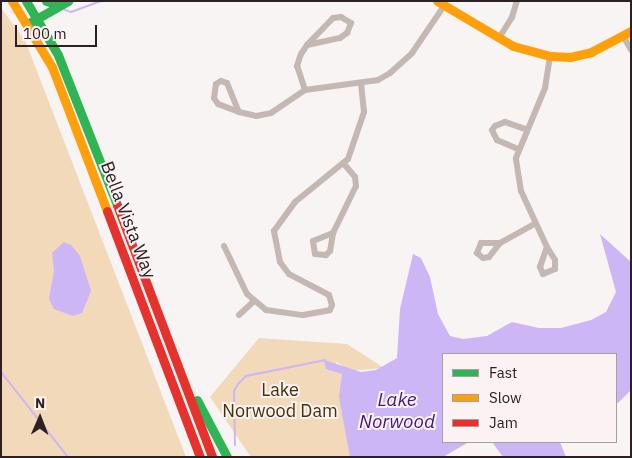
<!DOCTYPE html>
<html>
<head>
<meta charset="utf-8">
<style>
	body { margin:0 }
	#map { position:relative; width:632px; height:458px; overflow:hidden; background:#f8f4f4; font-family:"IBM Plex Sans",sans-serif }
	div>[style] { position:absolute }
	.green>* { inset:0; background:#f1d9ba }
	.water>* { inset:0; background:#cdb6f5 }
	.stream>* { height:2px; margin:-1px; padding:0 1px; transform-origin:1px; border-radius:1px; background:#cdb6f5 }
	.street>* { height:6px; margin:-3px; padding:0 3px; transform-origin:3px; border-radius:3px; background:#c5b7b2 }
	.fast>* { height:9px; margin:-4.5px; padding:0 4.5px; transform-origin:4.5px; border-radius:4.5px; background:#30b455 }
	.slow>* { height:9px; margin:-4.5px; padding:0 4.5px; transform-origin:4.5px; border-radius:4.5px; background:#ff9f0a }
	.jam>* { height:9px; margin:-4.5px; padding:0 4.5px; transform-origin:4.5px; border-radius:4.5px; background:#e5322d }
	span { translate:-50% -50%; white-space:nowrap; text-align:center; line-height:1.15; -webkit-text-stroke:4px #faf2f3; paint-order:stroke }
	.street-label { font-size:18px; color:#2d2022 }
	.park-label { font-size:18px; color:#472f05 }
	.water-label { font-size:19px; color:#47157e; font-style:italic }
	.frame { position:absolute; inset:0; border:2px solid #2d2022; pointer-events:none }
	.legend { position:absolute; left:442px; top:353px; width:175px; height:90px; box-sizing:border-box; background:#faf2f3; border:1px solid #a89e9f; margin:0; padding:6px 9px; list-style:none; font-size:15px; color:#2d2022 }
	.legend li { display:flex; align-items:center; gap:10px; height:25px }
	.legend b { width:25px; border:1px solid #a89e9f }
	.north { position:absolute; left:15px; top:393px; width:50px; height:50px; -webkit-text-stroke:4px #faf2f3; paint-order:stroke; rotate:1deg; font-size:14px; font-weight:700; line-height:20px; text-align:center; color:#2d2022 }
	.north::after { content:''; display:block; margin:auto; width:18px; height:22px; background:#2d2022; clip-path:polygon(50% 0,100% 100%,50% 72%,0 100%) }
	.scale { position:absolute; left:15px; top:25px; width:82px; height:22px; box-sizing:border-box; border:2px solid #2d2022; border-top:0; padding-left:6px; font-size:15px; line-height:18px; white-space:nowrap; color:#2d2022; -webkit-text-stroke:4px #faf2f3; paint-order:stroke }
</style>
</head>
<body>
<div id="map">
	<div class="green">
		<div style="clip-path:polygon(1px 8px,25px 40px,186px 457px,1px 457px)"></div>
		<div style="clip-path:polygon(259px 338px,347px 344px,384px 368px,349px 371px,335px 361px,342px 374px,341px 387px,350px 457px,251px 457px,210px 397px)"></div>
	</div>
	<div class="water">
		<div style="clip-path:polygon(600px 234px,631px 262px,631px 390px,619px 402px,616px 404px,616px 354px,443px 354px,443px 442px,469px 442px,443px 457px,350px 457px,339px 397px,342px 374px,326px 369px,324px 360px,361px 372px,376px 370px,397px 358px,400px 309px,413px 254px,421px 258px,430px 277px,438px 314px,450px 336px,463px 339px,487px 336px,512px 322px,539px 328px,561px 328px,591px 320px,606px 312px,616px 292px)"></div>
		<div style="clip-path:polygon(64px 242px,71px 245px,80px 256px,91px 291px,82px 313px,73px 316px,54px 309px,49px 299px,54px 271px,52px 253px)"></div>
		<div style="clip-path:polygon(492px 442px,560px 442px,566px 457px,503px 457px)"></div>
	</div>
	<div class="stream">
		<div style="left:65px;top:10px;width:6px;rotate:18deg"></div>
		<div style="left:71px;top:12px;width:32px;rotate:-20deg"></div>
		<div style="left:1px;top:372px;width:108px;rotate:51.8deg"></div>
		<div style="left:235px;top:445px;width:54px;rotate:-91.1deg"></div>
		<div style="left:234px;top:391px;width:8px;rotate:-60deg"></div>
		<div style="left:238px;top:384px;width:11px;rotate:-45deg"></div>
		<div style="left:246px;top:376px;width:81px;rotate:-11.4deg"></div>
	</div>
	<div class="street">
		<div style="left:623px;top:36px;width:16px;rotate:60deg"></div>
		<div style="left:499px;top:38px;width:25px;rotate:-58deg"></div>
		<div style="left:512px;top:17px;width:17px;rotate:-73deg"></div>
		<div style="left:305px;top:90px;width:25px;rotate:-108deg"></div>
		<div style="left:297px;top:66px;width:13px;rotate:-72deg"></div>
		<div style="left:301px;top:54px;width:11px;rotate:-56deg"></div>
		<div style="left:307px;top:45px;width:34px;rotate:-12deg"></div>
		<div style="left:340px;top:38px;width:9px;rotate:-36deg"></div>
		<div style="left:347px;top:33px;width:11px;rotate:-68deg"></div>
		<div style="left:351px;top:23px;width:12px;rotate:-149deg"></div>
		<div style="left:341px;top:17px;width:8px;rotate:173deg"></div>
		<div style="left:333px;top:18px;width:37px;rotate:134deg"></div>
		<div style="left:239px;top:112px;width:22px;rotate:-159deg"></div>
		<div style="left:218px;top:104px;width:7px;rotate:-124deg"></div>
		<div style="left:214px;top:98px;width:14px;rotate:-82deg"></div>
		<div style="left:216px;top:84px;width:6px;rotate:-31deg"></div>
		<div style="left:221px;top:81px;width:6px;rotate:18deg"></div>
		<div style="left:227px;top:83px;width:31px;rotate:68deg"></div>
		<div style="left:239px;top:112px;width:17px;rotate:13deg"></div>
		<div style="left:256px;top:116px;width:15px;rotate:-11deg"></div>
		<div style="left:271px;top:113px;width:41px;rotate:-34.1deg"></div>
		<div style="left:305px;top:90px;width:74px;rotate:-7.8deg"></div>
		<div style="left:378px;top:80px;width:14px;rotate:-30deg"></div>
		<div style="left:390px;top:73px;width:30px;rotate:-42deg"></div>
		<div style="left:412px;top:53px;width:57px;rotate:-55.8deg"></div>
		<div style="left:518px;top:149px;width:23px;rotate:-157deg"></div>
		<div style="left:497px;top:140px;width:11px;rotate:-117deg"></div>
		<div style="left:492px;top:130px;width:5px;rotate:-53deg"></div>
		<div style="left:495px;top:126px;width:11px;rotate:-22deg"></div>
		<div style="left:505px;top:122px;width:21px;rotate:19deg"></div>
		<div style="left:333px;top:233px;width:18px;rotate:99deg"></div>
		<div style="left:330px;top:251px;width:6px;rotate:135deg"></div>
		<div style="left:326px;top:255px;width:11px;rotate:-175deg"></div>
		<div style="left:315px;top:254px;width:13px;rotate:-99deg"></div>
		<div style="left:313px;top:241px;width:22px;rotate:-22deg"></div>
		<div style="left:333px;top:233px;width:52px;rotate:-63.9deg"></div>
		<div style="left:356px;top:186px;width:9px;rotate:-96deg"></div>
		<div style="left:355px;top:177px;width:17px;rotate:-130deg"></div>
		<div style="left:500px;top:243px;width:18px;rotate:128deg"></div>
		<div style="left:489px;top:257px;width:6px;rotate:171deg"></div>
		<div style="left:483px;top:258px;width:8px;rotate:-140deg"></div>
		<div style="left:477px;top:253px;width:11px;rotate:-68deg"></div>
		<div style="left:481px;top:243px;width:19px"></div>
		<div style="left:500px;top:243px;width:39px;rotate:-29deg"></div>
		<div style="left:224px;top:246px;width:53px;rotate:64.4deg"></div>
		<div style="left:247px;top:294px;width:25px;rotate:40deg"></div>
		<div style="left:266px;top:310px;width:37px;rotate:8deg"></div>
		<div style="left:303px;top:315px;width:27px;rotate:-10deg"></div>
		<div style="left:330px;top:310px;width:5px;rotate:-68deg"></div>
		<div style="left:332px;top:305px;width:10px;rotate:-107deg"></div>
		<div style="left:329px;top:295px;width:45px;rotate:-152.3deg"></div>
		<div style="left:289px;top:274px;width:15px;rotate:-127deg"></div>
		<div style="left:280px;top:262px;width:32px;rotate:-101deg"></div>
		<div style="left:274px;top:231px;width:36px;rotate:-54deg"></div>
		<div style="left:295px;top:202px;width:68px;rotate:-39.1deg"></div>
		<div style="left:348px;top:159px;width:50px;rotate:-71.2deg"></div>
		<div style="left:364px;top:112px;width:28px;rotate:-96deg"></div>
		<div style="left:547px;top:247px;width:15px;rotate:58deg"></div>
		<div style="left:555px;top:260px;width:9px;rotate:90deg"></div>
		<div style="left:555px;top:269px;width:13px;rotate:157deg"></div>
		<div style="left:543px;top:274px;width:8px;rotate:-113deg"></div>
		<div style="left:540px;top:267px;width:21px;rotate:-71deg"></div>
		<div style="left:547px;top:247px;width:62px;rotate:-114.9deg"></div>
		<div style="left:521px;top:191px;width:33px;rotate:-99deg"></div>
		<div style="left:516px;top:158px;width:76px;rotate:-67.5deg"></div>
		<div style="left:545px;top:88px;width:32px;rotate:-81deg"></div>
		<div style="left:239px;top:315px;width:19px;rotate:-43deg"></div>
	</div>
	<div class="fast">
		<div style="left:26px;top:1px;width:63px;rotate:59.3deg"></div>
		<div style="left:58px;top:55px;width:161px;rotate:68.5deg"></div>
		<div style="left:46px;top:1px;width:15px;rotate:16deg"></div>
		<div style="left:31px;top:22px;width:43px;rotate:-29.6deg"></div>
		<div style="left:197px;top:400px;width:64px;rotate:62.2deg"></div>
	</div>
	<div class="slow">
		<div style="left:12px;top:1px;width:77px;rotate:58.8deg"></div>
		<div style="left:52px;top:67px;width:154px;rotate:69.1deg"></div>
		<div style="left:437px;top:1px;width:88px;rotate:30.6deg"></div>
		<div style="left:513px;top:46px;width:38px;rotate:15deg"></div>
		<div style="left:550px;top:56px;width:20px;rotate:3deg"></div>
		<div style="left:570px;top:57px;width:22px;rotate:-13deg"></div>
		<div style="left:591px;top:52px;width:45px;rotate:-27.7deg"></div>
	</div>
	<div class="jam">
		<div style="left:117px;top:205px;width:269px;rotate:69.3deg"></div>
		<div style="left:107px;top:211px;width:263px;rotate:69.3deg"></div>
	</div>
	<div class="street-label">
		<span style="left:128px;top:220px;rotate:69deg">Bella Vista Way</span>
	</div>
	<div class="park-label">
		<span style="left:280px;top:401px">Lake<br>Norwood Dam</span>
	</div>
	<div class="water-label">
		<span style="left:397px;top:411px">Lake<br>Norwood</span>
	</div>
	<div class="frame"></div>
	<ul class="legend">
	<li><b style="height:6px;background:#30b455"></b>Fast</li>
	<li><b style="height:6px;background:#ff9f0a"></b>Slow</li>
	<li><b style="height:6px;background:#e5322d"></b>Jam</li>
	</ul>
	<div class="north">N</div>
	<div class="scale">100 m</div>
</div>
</body>
</html>
